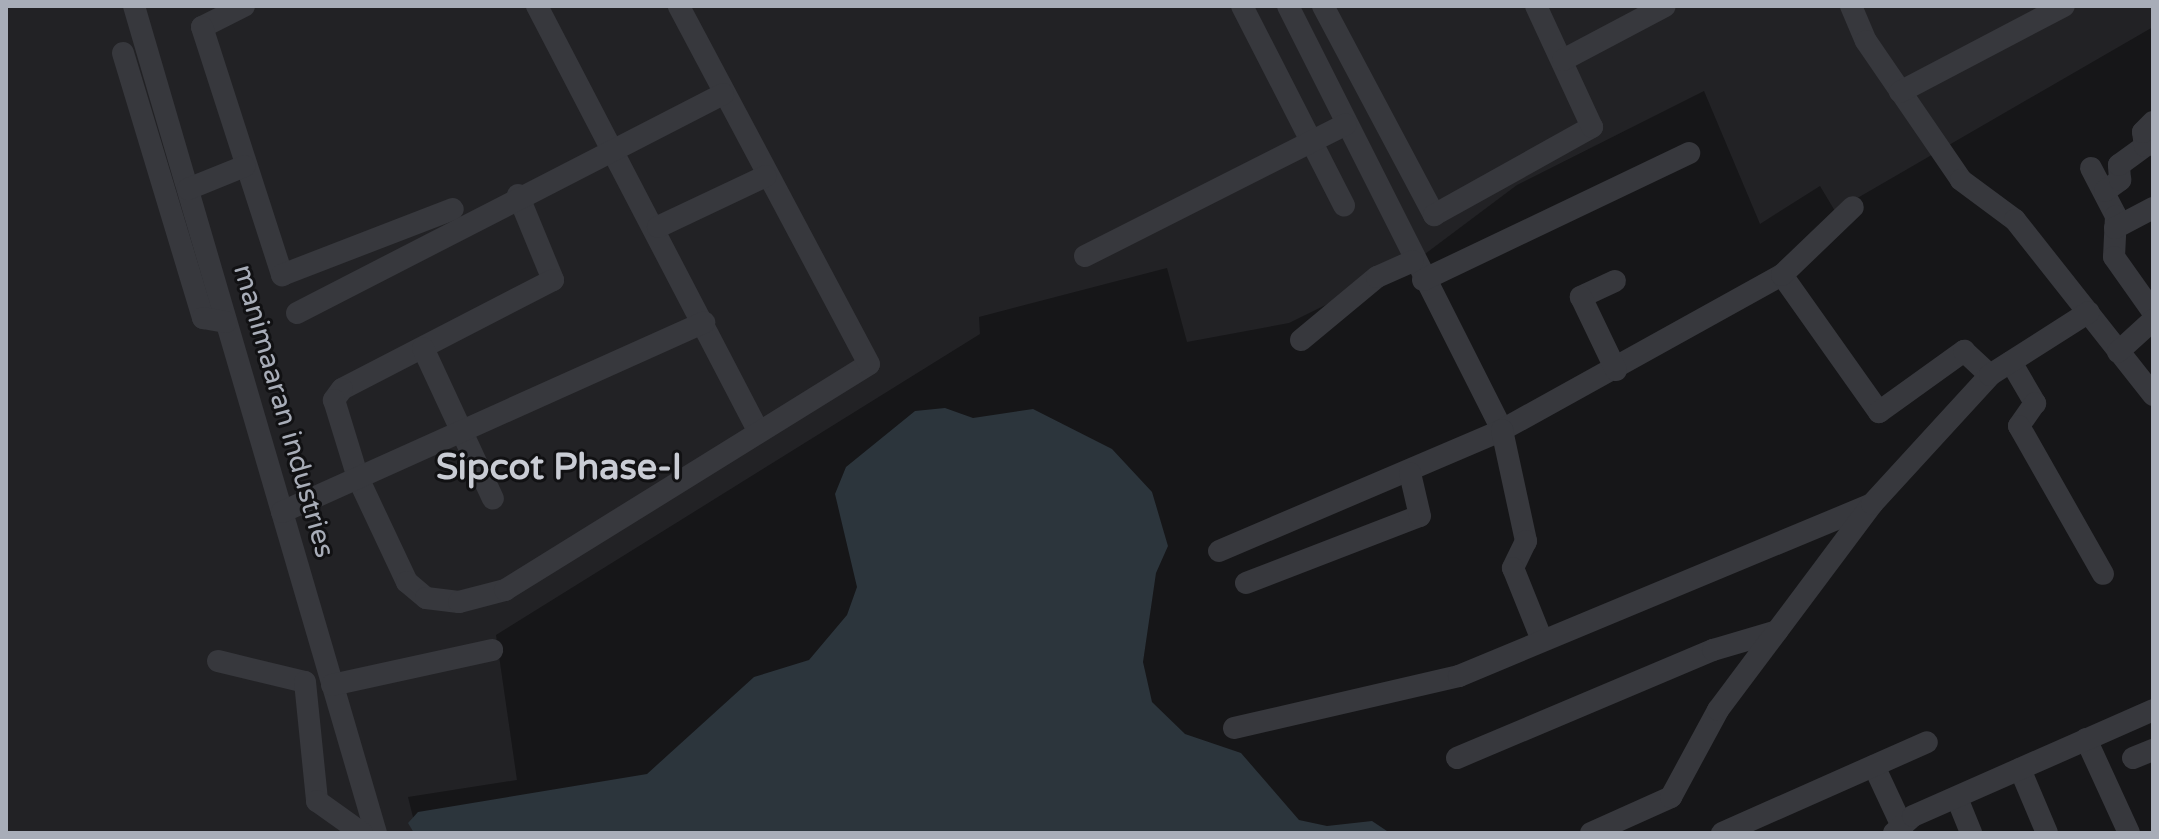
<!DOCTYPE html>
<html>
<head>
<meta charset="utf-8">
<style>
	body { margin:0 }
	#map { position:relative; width:2159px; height:839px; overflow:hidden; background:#161618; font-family:"Varela Round",sans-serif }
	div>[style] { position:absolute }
	.built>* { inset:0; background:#222225 }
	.water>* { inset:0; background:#2c353c }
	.minor>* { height:22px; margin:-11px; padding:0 11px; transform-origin:11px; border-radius:11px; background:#37383d }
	span { translate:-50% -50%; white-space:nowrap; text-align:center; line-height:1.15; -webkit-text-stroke:6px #111113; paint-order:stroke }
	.street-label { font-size:28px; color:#a8adb8 }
	.district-label { font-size:36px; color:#c9ccd4; font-weight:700 }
	.frame { position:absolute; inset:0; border:8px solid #a8adb8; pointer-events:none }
</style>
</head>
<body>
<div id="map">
	<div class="built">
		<div style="clip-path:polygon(6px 6px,2153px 6px,2153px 27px,1835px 211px,1820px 186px,1760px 224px,1704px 91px,1517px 185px,1417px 260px,1289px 323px,1187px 342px,1167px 268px,979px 317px,980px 334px,496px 635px,517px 780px,408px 797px,417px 833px,6px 833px)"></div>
	</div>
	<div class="water">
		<div style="clip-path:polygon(945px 408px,973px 418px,1033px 409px,1112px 449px,1152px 492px,1168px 546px,1156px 573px,1143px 662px,1152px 702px,1185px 734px,1241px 753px,1299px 820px,1327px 826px,1372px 821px,1390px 833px,414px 833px,408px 823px,418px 812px,647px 774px,754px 677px,809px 660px,847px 615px,857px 587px,835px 494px,846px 467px,915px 411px)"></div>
	</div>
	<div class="minor">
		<div style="left:134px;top:6px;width:862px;rotate:73.69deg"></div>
		<div style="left:244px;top:6px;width:47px;rotate:153.4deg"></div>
		<div style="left:202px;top:27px;width:261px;rotate:72.1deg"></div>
		<div style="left:282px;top:275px;width:183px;rotate:-21.1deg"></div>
		<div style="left:537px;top:6px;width:480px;rotate:62.5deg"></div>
		<div style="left:1242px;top:6px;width:224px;rotate:62.9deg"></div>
		<div style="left:1288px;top:6px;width:475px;rotate:63.2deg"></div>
		<div style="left:1502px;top:430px;width:320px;rotate:-29deg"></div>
		<div style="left:1782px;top:275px;width:168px;rotate:54.7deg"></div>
		<div style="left:1879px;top:412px;width:105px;rotate:-35.7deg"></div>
		<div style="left:1964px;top:351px;width:35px;rotate:43deg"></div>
		<div style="left:1323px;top:6px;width:237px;rotate:62deg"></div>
		<div style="left:1434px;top:215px;width:181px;rotate:-29.1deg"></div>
		<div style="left:1592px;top:127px;width:133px;rotate:-114.8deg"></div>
		<div style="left:1851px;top:6px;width:38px;rotate:67deg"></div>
		<div style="left:1866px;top:41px;width:168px;rotate:55.6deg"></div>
		<div style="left:1961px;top:180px;width:67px;rotate:36.5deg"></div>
		<div style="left:2015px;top:220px;width:223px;rotate:51.7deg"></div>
		<div style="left:123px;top:53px;width:277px;rotate:73.2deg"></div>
		<div style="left:203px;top:318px;width:23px;rotate:10deg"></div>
		<div style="left:1563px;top:60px;width:115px;rotate:-27.9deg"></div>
		<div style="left:1900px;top:92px;width:185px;rotate:-27.7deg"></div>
		<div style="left:2091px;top:168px;width:54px;rotate:62.5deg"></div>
		<div style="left:2116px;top:216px;width:41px;rotate:92.8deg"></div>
		<div style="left:2114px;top:257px;width:67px;rotate:54.7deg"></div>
		<div style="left:188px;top:189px;width:61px;rotate:-22deg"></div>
		<div style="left:2105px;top:191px;width:19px;rotate:-36deg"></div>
		<div style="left:2120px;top:180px;width:15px;rotate:-94deg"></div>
		<div style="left:2119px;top:165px;width:32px;rotate:-36deg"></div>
		<div style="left:2145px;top:146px;width:14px;rotate:-98deg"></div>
		<div style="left:2143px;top:132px;width:14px;rotate:-45deg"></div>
		<div style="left:518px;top:195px;width:92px;rotate:67.6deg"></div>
		<div style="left:553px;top:280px;width:237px;rotate:152.7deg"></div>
		<div style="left:342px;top:389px;width:14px;rotate:126deg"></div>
		<div style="left:334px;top:400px;width:82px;rotate:72.9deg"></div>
		<div style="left:358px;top:478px;width:115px;rotate:64.8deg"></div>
		<div style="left:407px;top:582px;width:25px;rotate:40deg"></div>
		<div style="left:426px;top:598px;width:33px;rotate:7deg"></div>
		<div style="left:459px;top:602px;width:48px;rotate:-14.6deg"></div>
		<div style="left:505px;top:590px;width:428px;rotate:-31.8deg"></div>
		<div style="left:869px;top:364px;width:405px;rotate:-118deg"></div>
		<div style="left:658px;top:227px;width:119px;rotate:-25.3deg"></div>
		<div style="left:2115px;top:228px;width:43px;rotate:-27.8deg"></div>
		<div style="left:1085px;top:256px;width:292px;rotate:-26.8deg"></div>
		<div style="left:1782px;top:275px;width:98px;rotate:-43.8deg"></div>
		<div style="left:1423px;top:280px;width:295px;rotate:-25.5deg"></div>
		<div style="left:1615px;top:281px;width:38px;rotate:155deg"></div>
		<div style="left:1581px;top:297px;width:81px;rotate:64.4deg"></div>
		<div style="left:297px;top:313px;width:479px;rotate:-27.2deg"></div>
		<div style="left:1301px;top:340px;width:99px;rotate:-39.7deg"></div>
		<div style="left:1377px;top:277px;width:39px;rotate:-24deg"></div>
		<div style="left:423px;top:348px;width:166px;rotate:65.1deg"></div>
		<div style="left:2118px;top:352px;width:47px;rotate:-42.4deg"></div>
		<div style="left:2011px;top:362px;width:48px;rotate:59.7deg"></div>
		<div style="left:2035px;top:403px;width:28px;rotate:125deg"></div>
		<div style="left:2019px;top:426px;width:170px;rotate:60.4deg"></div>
		<div style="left:282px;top:512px;width:463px;rotate:-24.2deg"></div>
		<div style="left:1219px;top:551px;width:308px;rotate:-23.1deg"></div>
		<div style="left:1502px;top:430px;width:114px;rotate:77.8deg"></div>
		<div style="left:1526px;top:541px;width:30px;rotate:116deg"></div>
		<div style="left:1513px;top:568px;width:78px;rotate:68.1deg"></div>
		<div style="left:1246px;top:583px;width:186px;rotate:-21.1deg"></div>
		<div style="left:1420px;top:516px;width:44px;rotate:-103.1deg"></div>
		<div style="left:218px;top:661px;width:89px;rotate:13.6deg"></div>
		<div style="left:305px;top:682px;width:120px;rotate:84.2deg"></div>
		<div style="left:317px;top:801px;width:55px;rotate:35.4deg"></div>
		<div style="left:332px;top:685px;width:164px;rotate:-12.3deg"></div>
		<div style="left:1234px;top:728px;width:231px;rotate:-13deg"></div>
		<div style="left:1459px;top:676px;width:447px;rotate:-22.6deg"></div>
		<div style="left:2086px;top:739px;width:103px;rotate:65.4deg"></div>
		<div style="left:1457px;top:758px;width:278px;rotate:-22.9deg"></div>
		<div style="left:1713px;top:650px;width:67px;rotate:-16.5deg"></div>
		<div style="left:2133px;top:758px;width:22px;rotate:-22deg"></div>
		<div style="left:1874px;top:766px;width:64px;rotate:65deg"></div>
		<div style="left:2020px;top:769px;width:69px;rotate:67.1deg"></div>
		<div style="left:1957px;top:798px;width:38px;rotate:68deg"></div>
		<div style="left:1591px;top:833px;width:88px;rotate:-24.2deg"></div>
		<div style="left:1671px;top:797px;width:99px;rotate:-61.6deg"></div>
		<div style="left:1718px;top:710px;width:257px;rotate:-53.2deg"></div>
		<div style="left:1872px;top:504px;width:175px;rotate:-47.5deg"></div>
		<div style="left:1990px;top:375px;width:117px;rotate:-32.5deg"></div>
		<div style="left:1722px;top:833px;width:224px;rotate:-23.9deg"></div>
		<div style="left:1894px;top:833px;width:25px;rotate:-42deg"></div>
		<div style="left:1913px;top:816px;width:262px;rotate:-23.8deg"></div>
	</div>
	<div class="street-label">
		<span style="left:284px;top:411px;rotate:74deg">manimaaran industries</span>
	</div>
	<div class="district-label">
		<span style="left:559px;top:468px">Sipcot Phase-I</span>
	</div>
	<div class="frame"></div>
</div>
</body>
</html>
